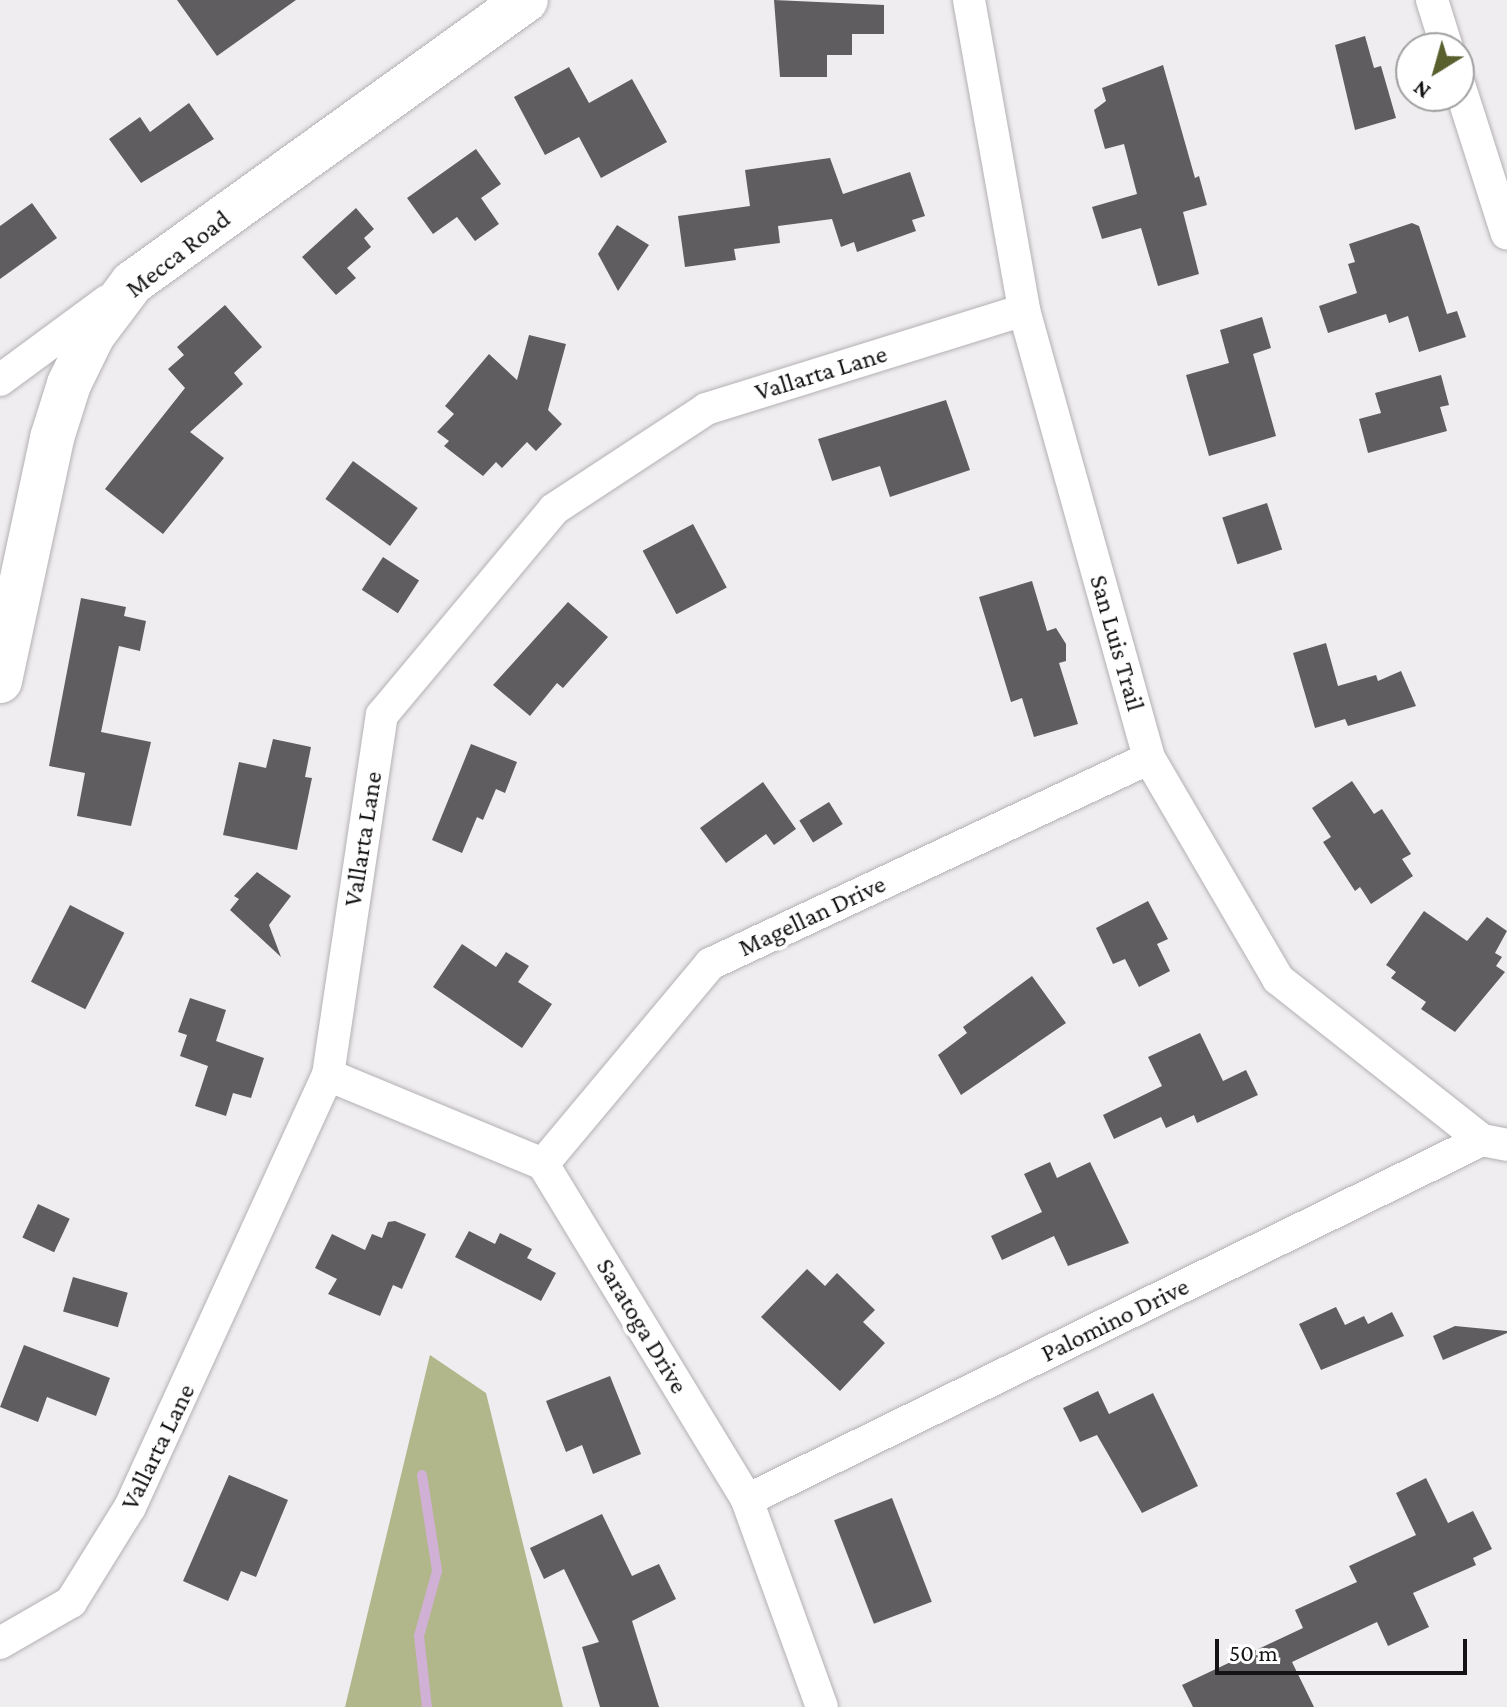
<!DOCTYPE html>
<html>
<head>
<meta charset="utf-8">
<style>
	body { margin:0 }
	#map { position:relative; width:1507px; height:1707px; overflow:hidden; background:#f0edf0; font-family:"Crimson Pro",serif }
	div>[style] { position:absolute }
	.forest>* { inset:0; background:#b1b78a }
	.stream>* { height:10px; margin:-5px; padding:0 5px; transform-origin:5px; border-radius:5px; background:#d0b0d4 }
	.building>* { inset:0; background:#5f5d60; transform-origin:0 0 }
	.roads { filter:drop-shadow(0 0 2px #b3b1b4) drop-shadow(0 0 2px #b3b1b4) }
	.street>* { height:32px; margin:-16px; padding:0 16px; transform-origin:16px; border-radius:16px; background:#fff }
	.secondary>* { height:44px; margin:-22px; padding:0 22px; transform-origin:22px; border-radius:22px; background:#fff }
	span { translate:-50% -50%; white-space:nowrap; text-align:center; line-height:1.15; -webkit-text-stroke:8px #fff; paint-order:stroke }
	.street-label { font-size:26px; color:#151415 }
	.north { position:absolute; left:1395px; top:32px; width:80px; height:80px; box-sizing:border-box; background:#fff; border:2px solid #a1a1a1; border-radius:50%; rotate:217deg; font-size:22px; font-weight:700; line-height:32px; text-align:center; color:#151415 }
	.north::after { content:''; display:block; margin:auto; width:28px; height:36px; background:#595f2d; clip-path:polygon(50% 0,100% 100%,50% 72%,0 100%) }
	.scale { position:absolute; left:1215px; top:1639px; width:252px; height:36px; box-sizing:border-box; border:4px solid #151415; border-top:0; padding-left:10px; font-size:24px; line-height:28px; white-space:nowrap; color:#151415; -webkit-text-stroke:6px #fff; paint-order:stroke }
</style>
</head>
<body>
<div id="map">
	<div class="forest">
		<div style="clip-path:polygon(430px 1355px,486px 1393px,563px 1707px,345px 1707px)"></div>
	</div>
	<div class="stream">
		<div style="left:422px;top:1475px;width:97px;rotate:81.1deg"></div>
		<div style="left:437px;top:1571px;width:67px;rotate:105.5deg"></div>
		<div style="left:419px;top:1636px;width:71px;rotate:83.6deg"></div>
	</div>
	<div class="building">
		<div style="clip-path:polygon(177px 0,296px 0,217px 56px)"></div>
		<div style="clip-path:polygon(774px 0,884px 5px,884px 34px,852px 34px,852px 55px,827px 55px,827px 77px,780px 77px)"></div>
		<div style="clip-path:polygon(1365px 36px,1374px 68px,1381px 66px,1396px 118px,1355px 130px,1335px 45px)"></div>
		<div style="clip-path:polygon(1163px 65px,1195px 178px,1199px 176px,1207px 205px,1183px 212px,1199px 274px,1158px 286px,1141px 228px,1102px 239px,1092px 207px,1137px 194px,1124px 144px,1105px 149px,1094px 110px,1106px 101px,1102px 88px)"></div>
		<div style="clip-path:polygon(569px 67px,589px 103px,632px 79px,667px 142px,601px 178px,579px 137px,545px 155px,514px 97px)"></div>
		<div style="clip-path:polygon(189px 103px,214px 139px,141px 183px,109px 139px,140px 117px,150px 132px)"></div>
		<div style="clip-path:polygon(476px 149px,501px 184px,481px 198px,499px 224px,475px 241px,457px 217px,433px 234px,407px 198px)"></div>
		<div style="clip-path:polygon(830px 158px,843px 194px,910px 172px,925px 216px,912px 220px,916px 231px,857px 252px,854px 242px,841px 247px,832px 219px,778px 226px,780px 243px,734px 249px,736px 260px,685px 267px,678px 216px,750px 206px,745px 170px)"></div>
		<div style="clip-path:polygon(32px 203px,57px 238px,0 279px,0 226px)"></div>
		<div style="clip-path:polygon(356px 208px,374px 229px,364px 238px,371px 247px,347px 268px,356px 278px,336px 295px,302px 257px)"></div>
		<div style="clip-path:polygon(1412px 223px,1419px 226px,1447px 314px,1457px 311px,1466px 337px,1419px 352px,1408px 316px,1389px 323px,1386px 314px,1328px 333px,1319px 306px,1357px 293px,1348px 264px,1355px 262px,1349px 244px)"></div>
		<div style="clip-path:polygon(617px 225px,649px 245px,618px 291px,598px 254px)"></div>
		<div style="clip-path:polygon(225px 305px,262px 347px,234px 373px,243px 384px,190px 432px,224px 458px,163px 534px,105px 489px,185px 388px,168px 369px,184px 355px,177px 347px)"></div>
		<div style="clip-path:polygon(1262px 317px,1271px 348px,1253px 354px,1276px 436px,1209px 456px,1186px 375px,1229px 363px,1220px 330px)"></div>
		<div style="clip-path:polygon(529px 335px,566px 344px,548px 410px,562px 424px,536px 451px,527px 442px,502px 468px,496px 462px,483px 476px,444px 446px,449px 441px,437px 432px,454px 414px,445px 406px,489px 354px,517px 380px)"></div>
		<div style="clip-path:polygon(1441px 375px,1449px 405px,1440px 407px,1447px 431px,1368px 453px,1359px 419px,1381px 413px,1375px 393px)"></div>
		<div style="clip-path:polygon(946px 400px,970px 470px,890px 497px,880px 466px,832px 481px,818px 439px)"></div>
		<div style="left:353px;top:461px;width:80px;height:47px;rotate:36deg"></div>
		<div style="left:1267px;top:503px;width:49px;height:47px;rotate:72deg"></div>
		<div style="left:693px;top:524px;width:72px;height:57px;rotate:62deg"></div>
		<div style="left:383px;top:557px;width:43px;height:39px;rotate:33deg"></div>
		<div style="clip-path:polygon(1032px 581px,1047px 631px,1056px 628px,1066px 644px,1066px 661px,1059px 663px,1078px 724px,1034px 737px,1022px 698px,1011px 702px,979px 597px)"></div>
		<div style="clip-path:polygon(81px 598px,126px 607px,124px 616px,146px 621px,140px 651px,119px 646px,101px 732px,151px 742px,131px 826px,77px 816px,85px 773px,49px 766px)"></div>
		<div style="clip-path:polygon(568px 602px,608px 637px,563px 688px,557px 683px,530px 716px,493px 685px)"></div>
		<div style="clip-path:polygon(1326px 643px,1338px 686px,1376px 675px,1378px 681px,1401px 671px,1416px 706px,1348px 726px,1345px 719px,1315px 728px,1293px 653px)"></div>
		<div style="clip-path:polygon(273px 739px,311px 747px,305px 777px,312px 778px,297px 850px,223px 835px,239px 762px,266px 768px)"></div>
		<div style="clip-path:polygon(471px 744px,517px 762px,505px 793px,496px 789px,483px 820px,477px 817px,462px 853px,432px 840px)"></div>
		<div style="clip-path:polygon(1352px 781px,1374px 814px,1382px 809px,1411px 854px,1402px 859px,1413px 876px,1371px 904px,1360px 887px,1355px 891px,1323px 842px,1331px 837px,1312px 808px)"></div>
		<div style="clip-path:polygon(763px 782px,796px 829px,774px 845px,766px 834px,726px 863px,700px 828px)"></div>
		<div style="left:829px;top:802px;width:26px;height:35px;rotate:58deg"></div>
		<div style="clip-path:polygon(257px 872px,291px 896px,269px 925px,281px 957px,230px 910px,239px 899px,234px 896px)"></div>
		<div style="clip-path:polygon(1148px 901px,1168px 939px,1157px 944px,1170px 971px,1139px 987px,1125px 959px,1113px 964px,1096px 928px)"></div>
		<div style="left:70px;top:905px;width:61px;height:86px;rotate:27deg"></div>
		<div style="clip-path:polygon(1424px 911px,1467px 941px,1487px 917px,1507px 931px,1495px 953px,1502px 957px,1496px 966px,1505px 972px,1455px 1032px,1421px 1009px,1426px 1002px,1391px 978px,1396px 972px,1386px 965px)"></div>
		<div style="clip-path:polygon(462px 944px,496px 967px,506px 952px,529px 966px,518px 982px,552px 1004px,522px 1048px,433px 987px)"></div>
		<div style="clip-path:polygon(1032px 976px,1066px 1023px,961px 1095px,938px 1055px,967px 1033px,963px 1027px)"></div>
		<div style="clip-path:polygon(190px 998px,226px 1010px,216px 1041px,264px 1058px,251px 1098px,233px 1093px,226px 1116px,195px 1106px,208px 1066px,180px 1056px,187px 1035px,178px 1032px)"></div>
		<div style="clip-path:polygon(1200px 1033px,1223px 1081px,1246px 1070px,1258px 1095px,1197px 1123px,1194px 1115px,1166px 1128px,1161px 1117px,1114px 1139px,1103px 1115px,1162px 1086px,1148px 1057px)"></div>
		<div style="clip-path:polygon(1050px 1162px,1057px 1178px,1090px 1162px,1129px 1243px,1068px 1266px,1054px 1236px,1002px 1260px,991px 1236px,1042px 1212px,1024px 1174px)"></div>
		<div style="left:38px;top:1204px;width:35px;height:37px;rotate:25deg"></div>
		<div style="clip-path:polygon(395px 1221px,426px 1234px,402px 1289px,393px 1285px,380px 1316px,328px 1294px,337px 1279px,315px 1268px,332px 1234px,365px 1250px,372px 1234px,382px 1238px,388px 1222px)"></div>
		<div style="clip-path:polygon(469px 1231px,495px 1244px,500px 1233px,532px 1249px,527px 1258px,556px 1273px,541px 1301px,455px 1257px)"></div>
		<div style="clip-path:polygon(807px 1269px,825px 1286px,837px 1273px,875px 1310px,863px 1322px,885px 1343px,840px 1391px,761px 1317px)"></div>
		<div style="left:73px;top:1277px;width:57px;height:36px;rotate:16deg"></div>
		<div style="clip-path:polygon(1336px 1307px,1345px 1325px,1364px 1316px,1368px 1324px,1392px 1312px,1404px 1336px,1321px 1370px,1299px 1324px)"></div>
		<div style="clip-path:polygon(1455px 1326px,1507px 1331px,1507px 1333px,1443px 1360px,1433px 1336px)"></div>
		<div style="clip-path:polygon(24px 1345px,110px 1378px,96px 1416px,47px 1397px,38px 1422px,0 1407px)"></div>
		<div style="clip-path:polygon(610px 1376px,641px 1454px,593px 1474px,582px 1445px,566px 1452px,546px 1401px)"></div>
		<div style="clip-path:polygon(1098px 1391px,1109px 1414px,1153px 1393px,1198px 1486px,1142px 1513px,1097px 1435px,1080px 1442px,1063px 1408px)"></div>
		<div style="clip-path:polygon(229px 1475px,288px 1500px,256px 1577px,241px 1571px,228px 1601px,183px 1581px)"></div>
		<div style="clip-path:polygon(1426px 1478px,1448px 1523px,1473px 1511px,1492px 1549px,1473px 1558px,1476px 1565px,1413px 1593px,1429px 1627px,1388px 1646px,1377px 1622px,1292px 1662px,1314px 1707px,1193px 1707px,1182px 1685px,1303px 1628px,1295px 1610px,1357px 1582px,1349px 1566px,1416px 1535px,1396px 1493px)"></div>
		<div style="left:892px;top:1498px;width:111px;height:62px;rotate:69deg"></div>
		<div style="clip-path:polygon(602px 1514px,632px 1576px,659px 1564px,676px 1599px,632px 1621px,659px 1707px,600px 1707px,582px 1647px,599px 1642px,564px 1569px,544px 1579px,530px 1548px)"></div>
	</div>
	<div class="roads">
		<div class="street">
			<div style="left:969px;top:0;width:315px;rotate:79.9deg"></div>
			<div style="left:1024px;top:310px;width:465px;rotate:74.4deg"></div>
			<div style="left:1149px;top:758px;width:256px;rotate:59.7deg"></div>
			<div style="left:1278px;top:979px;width:260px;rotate:38.3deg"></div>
			<div style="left:1482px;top:1140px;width:25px;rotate:11deg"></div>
			<div style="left:1432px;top:0;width:50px;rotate:72.6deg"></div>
			<div style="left:1459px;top:84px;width:157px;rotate:72.3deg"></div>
			<div style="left:0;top:380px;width:133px;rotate:-36.4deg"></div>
			<div style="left:328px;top:1075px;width:233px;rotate:22.5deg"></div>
			<div style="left:543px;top:1164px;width:393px;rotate:58.7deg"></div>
			<div style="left:747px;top:1500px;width:220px;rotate:70.1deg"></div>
			<div style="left:543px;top:1164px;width:261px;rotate:-50.1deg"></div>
			<div style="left:710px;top:964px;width:485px;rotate:-25.1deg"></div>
			<div style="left:747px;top:1500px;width:818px;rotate:-26.1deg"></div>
			<div style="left:0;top:1643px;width:82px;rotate:-30deg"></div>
			<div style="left:71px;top:1602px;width:112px;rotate:-58.2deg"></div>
			<div style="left:130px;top:1507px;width:475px;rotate:-65.4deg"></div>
			<div style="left:328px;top:1075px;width:364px;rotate:-81.5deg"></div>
			<div style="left:382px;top:715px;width:268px;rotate:-50.1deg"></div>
			<div style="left:554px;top:509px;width:182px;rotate:-33.3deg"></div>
			<div style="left:706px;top:409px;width:333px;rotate:-17.3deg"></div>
		</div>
		<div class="secondary">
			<div style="left:0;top:681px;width:249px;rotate:-77.9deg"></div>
			<div style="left:52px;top:438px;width:57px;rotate:-72.5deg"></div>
			<div style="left:69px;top:384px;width:55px;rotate:-63.9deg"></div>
			<div style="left:93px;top:335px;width:65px;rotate:-53.1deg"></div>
			<div style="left:132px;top:283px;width:485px;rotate:-35.7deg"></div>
		</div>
	</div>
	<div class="street-label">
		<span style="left:178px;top:254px;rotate:-38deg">Mecca Road</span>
		<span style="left:821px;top:373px;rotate:-17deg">Vallarta Lane</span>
		<span style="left:1117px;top:643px;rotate:74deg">San Luis Trail</span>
		<span style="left:363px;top:839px;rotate:-81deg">Vallarta Lane</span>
		<span style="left:812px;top:916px;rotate:-25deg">Magellan Drive</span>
		<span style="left:1115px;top:1320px;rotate:-26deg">Palomino Drive</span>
		<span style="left:642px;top:1326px;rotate:59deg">Saratoga Drive</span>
		<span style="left:158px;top:1447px;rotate:-64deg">Vallarta Lane</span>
	</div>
	<div class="north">N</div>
	<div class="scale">50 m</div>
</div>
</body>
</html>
